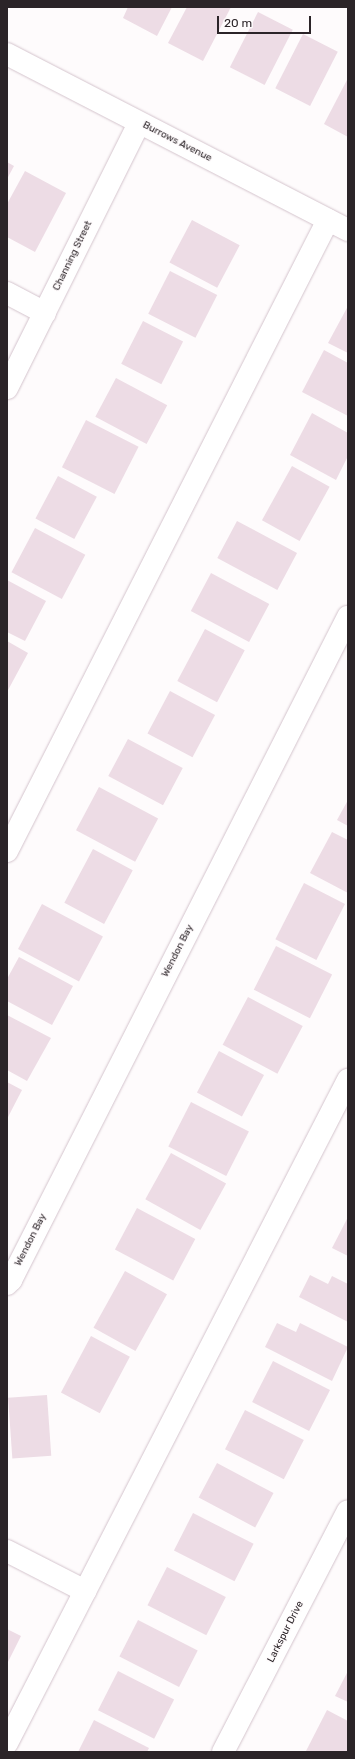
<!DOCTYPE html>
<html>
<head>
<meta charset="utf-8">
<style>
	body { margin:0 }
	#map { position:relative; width:355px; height:1759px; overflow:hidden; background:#fefbfc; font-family:Rubik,sans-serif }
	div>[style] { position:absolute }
	.building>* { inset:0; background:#eddce5; transform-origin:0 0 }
	.roads { filter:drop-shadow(0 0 1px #d4c4cd) drop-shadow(0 0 1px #d4c4cd) }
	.minor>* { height:22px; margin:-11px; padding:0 11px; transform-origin:11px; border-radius:11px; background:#fff }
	span { translate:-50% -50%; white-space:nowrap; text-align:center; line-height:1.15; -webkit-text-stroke:3px #fefbfc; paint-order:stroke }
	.street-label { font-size:10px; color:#2b2428 }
	.frame { position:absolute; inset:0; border:8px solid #2b2428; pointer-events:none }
	.scale { position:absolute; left:217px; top:16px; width:94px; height:18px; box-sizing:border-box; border:2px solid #2b2428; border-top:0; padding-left:5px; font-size:12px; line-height:14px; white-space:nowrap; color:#2b2428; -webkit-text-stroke:3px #fefbfc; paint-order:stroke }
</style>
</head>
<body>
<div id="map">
	<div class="building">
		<div style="clip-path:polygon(128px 7px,172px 7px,157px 36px,123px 18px)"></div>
		<div style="clip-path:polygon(187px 7px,231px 7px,203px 61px,168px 43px)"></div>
		<div style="left:258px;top:12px;width:39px;height:62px;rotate:27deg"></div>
		<div style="left:303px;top:34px;width:39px;height:61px;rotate:27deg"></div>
		<div style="clip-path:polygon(348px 78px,348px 137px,324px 124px)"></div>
		<div style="clip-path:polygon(7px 162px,14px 166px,7px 179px)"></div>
		<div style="clip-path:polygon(25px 171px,66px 193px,35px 252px,7px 237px,7px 204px)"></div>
		<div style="left:192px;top:220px;width:54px;height:48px;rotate:28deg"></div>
		<div style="left:170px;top:271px;width:53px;height:48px;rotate:27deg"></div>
		<div style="clip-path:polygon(348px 306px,348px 353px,328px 343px)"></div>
		<div style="left:143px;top:321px;width:45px;height:48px;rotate:27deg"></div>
		<div style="clip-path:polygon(324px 350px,348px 363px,348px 416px,302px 392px)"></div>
		<div style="left:116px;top:378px;width:58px;height:44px;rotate:28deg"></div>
		<div style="clip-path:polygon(312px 413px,348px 433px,348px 456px,336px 480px,290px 455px)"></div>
		<div style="left:86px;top:420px;width:59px;height:53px;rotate:27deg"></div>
		<div style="left:292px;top:466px;width:43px;height:62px;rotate:29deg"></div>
		<div style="left:58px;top:476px;width:44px;height:48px;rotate:28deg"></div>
		<div style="left:237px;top:521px;width:68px;height:42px;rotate:28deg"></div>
		<div style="left:35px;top:528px;width:57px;height:50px;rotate:28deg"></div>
		<div style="left:211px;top:573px;width:66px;height:43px;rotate:28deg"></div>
		<div style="clip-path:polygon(7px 580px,46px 601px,25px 641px,7px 632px)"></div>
		<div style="left:205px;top:629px;width:45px;height:59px;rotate:28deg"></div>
		<div style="clip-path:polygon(7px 641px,28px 653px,7px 692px)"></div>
		<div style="left:170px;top:691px;width:51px;height:48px;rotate:28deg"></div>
		<div style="left:128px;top:739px;width:62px;height:42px;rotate:28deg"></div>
		<div style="left:99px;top:787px;width:67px;height:49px;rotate:28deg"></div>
		<div style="clip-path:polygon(348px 800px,348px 826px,337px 820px)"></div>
		<div style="clip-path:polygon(332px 832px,348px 840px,348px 893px,310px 873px)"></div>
		<div style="left:93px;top:849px;width:45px;height:61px;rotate:28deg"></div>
		<div style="left:304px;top:883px;width:46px;height:63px;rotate:27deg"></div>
		<div style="left:42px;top:904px;width:69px;height:51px;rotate:28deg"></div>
		<div style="left:276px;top:946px;width:63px;height:49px;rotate:27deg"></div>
		<div style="clip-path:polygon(19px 957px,73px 986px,52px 1025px,7px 1001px,7px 979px)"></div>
		<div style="left:248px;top:997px;width:62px;height:54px;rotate:28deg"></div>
		<div style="clip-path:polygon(7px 1015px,51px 1038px,27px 1081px,7px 1070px)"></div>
		<div style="left:219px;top:1051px;width:51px;height:47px;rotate:28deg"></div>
		<div style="clip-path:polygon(7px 1082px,22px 1090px,7px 1119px)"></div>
		<div style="left:191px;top:1102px;width:65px;height:50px;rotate:27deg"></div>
		<div style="left:171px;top:1153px;width:63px;height:53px;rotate:29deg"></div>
		<div style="left:137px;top:1208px;width:66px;height:47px;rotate:28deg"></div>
		<div style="clip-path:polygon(348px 1217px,348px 1256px,332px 1248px)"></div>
		<div style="left:125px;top:1271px;width:48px;height:65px;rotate:29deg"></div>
		<div style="clip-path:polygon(310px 1275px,328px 1284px,332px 1276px,348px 1284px,348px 1322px,299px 1297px)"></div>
		<div style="clip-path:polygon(277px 1323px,296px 1332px,300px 1323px,348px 1347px,332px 1381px,265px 1347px)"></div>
		<div style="left:91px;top:1336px;width:44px;height:64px;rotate:28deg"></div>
		<div style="left:273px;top:1361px;width:64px;height:46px;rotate:27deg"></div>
		<div style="left:47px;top:1395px;width:61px;height:39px;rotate:86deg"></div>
		<div style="left:245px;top:1410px;width:66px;height:44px;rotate:27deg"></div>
		<div style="left:217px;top:1463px;width:64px;height:39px;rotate:28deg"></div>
		<div style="left:193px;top:1513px;width:68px;height:42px;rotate:27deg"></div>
		<div style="left:167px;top:1567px;width:66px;height:43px;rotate:27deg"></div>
		<div style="left:138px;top:1620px;width:67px;height:41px;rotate:27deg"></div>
		<div style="clip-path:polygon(7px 1629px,21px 1636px,7px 1664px)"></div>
		<div style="left:118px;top:1671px;width:63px;height:44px;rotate:27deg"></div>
		<div style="clip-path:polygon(348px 1671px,348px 1702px,335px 1696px)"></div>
		<div style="clip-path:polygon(327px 1710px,348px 1721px,348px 1752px,306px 1751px)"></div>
		<div style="clip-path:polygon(94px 1720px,149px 1748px,147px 1752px,78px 1752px)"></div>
	</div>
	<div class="roads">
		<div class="minor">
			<div style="left:7px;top:54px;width:384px;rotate:27.3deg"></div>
			<div style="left:7px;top:293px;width:43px;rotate:27.8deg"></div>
			<div style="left:7px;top:388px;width:296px;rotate:-63.5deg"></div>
			<div style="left:7px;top:851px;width:708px;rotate:-63.04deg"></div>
			<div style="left:7px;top:1284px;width:6px;rotate:-45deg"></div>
			<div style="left:11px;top:1280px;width:744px;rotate:-63.06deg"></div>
			<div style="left:7px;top:1551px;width:88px;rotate:27.1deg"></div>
			<div style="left:7px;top:1743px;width:746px;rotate:-62.78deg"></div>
			<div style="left:223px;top:1752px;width:271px;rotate:-62.6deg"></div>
		</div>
	</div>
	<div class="street-label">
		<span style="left:177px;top:142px;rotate:27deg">Burrows Avenue</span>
		<span style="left:73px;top:256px;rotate:-64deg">Channing Street</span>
		<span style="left:178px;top:951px;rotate:-63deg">Wendon Bay</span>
		<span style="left:31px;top:1240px;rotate:-63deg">Wendon Bay</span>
		<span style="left:286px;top:1632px;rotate:-63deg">Larkspur Drive</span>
	</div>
	<div class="frame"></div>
	<div class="scale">20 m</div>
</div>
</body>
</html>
